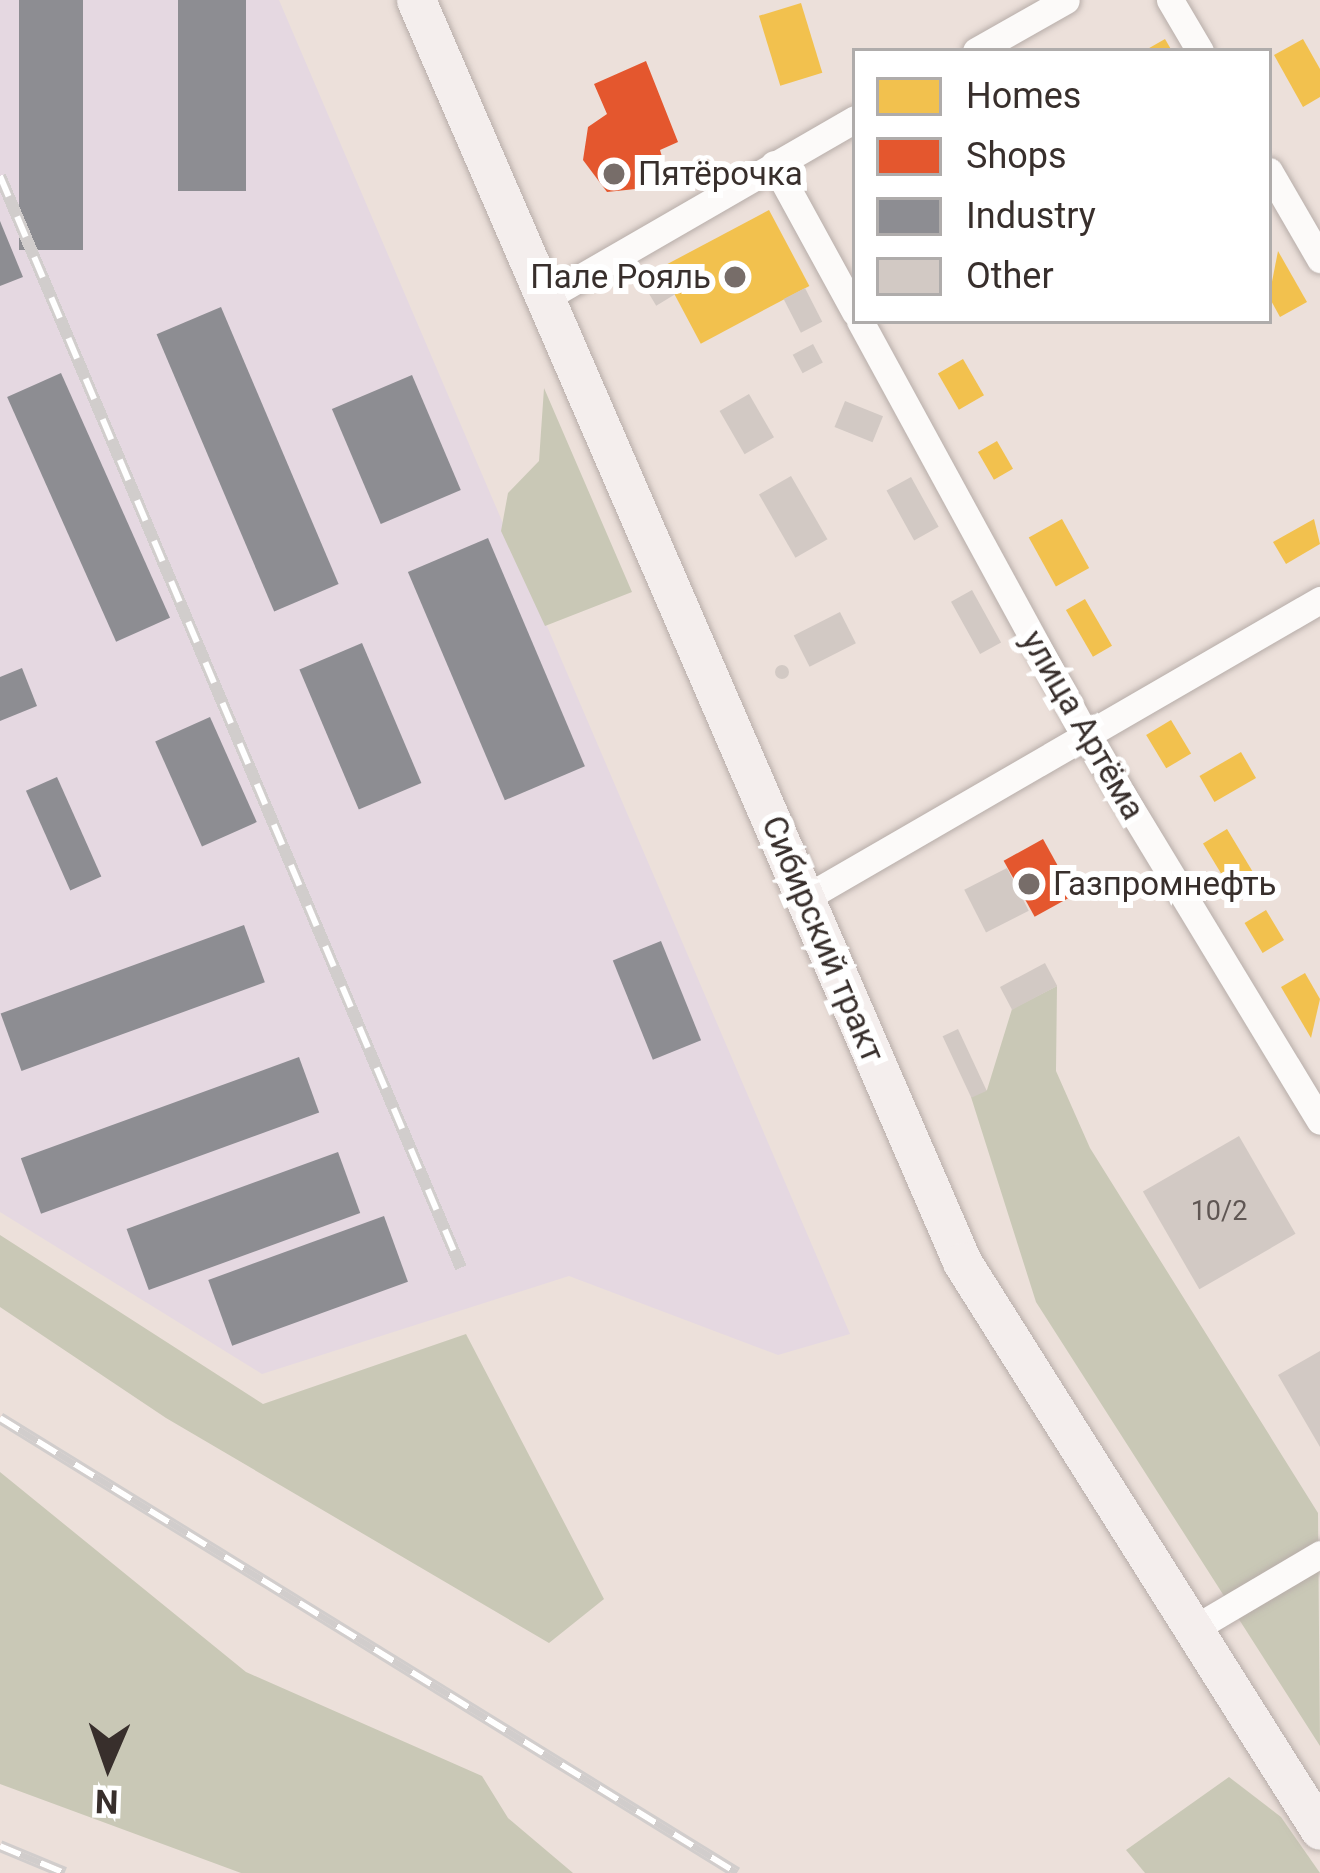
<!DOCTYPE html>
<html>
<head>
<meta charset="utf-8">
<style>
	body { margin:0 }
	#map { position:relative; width:1320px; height:1873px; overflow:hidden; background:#ece0da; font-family:Roboto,sans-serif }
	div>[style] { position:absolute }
	.industrial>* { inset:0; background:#e5d8e1 }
	.green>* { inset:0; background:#c9c8b6 }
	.homes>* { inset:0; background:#f2c14e; transform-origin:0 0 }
	.shops>* { inset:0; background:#e4572e; transform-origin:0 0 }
	.industry>* { inset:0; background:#8d8d92; transform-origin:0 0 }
	.building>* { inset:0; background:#d2c9c4; transform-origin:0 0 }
	.round { border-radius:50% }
	.roads { filter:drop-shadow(0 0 3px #b7ada9) drop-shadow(0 0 3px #b7ada9) }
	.street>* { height:27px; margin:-13.5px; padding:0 13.5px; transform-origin:13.5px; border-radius:13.5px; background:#fcfaf9 }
	.secondary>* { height:39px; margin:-19.5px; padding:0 19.5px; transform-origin:19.5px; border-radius:19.5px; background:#f4eeed }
	.rail>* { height:12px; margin-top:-6px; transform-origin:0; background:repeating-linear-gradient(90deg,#fff 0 22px,#d1cdcc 0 44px); box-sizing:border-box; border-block:3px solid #d1cdcc }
	.dots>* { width:33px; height:33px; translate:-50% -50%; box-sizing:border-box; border:6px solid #fff; border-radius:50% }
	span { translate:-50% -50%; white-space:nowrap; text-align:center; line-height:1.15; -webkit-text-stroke:12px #fff; paint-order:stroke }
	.number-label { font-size:27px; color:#5f5653 }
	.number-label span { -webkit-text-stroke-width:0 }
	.poi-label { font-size:33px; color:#382f2c }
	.left { translate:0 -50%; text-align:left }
	.right { translate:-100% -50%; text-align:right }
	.street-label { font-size:33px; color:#382f2c }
	.legend { position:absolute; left:852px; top:48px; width:420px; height:276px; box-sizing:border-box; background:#fff; border:3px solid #afacab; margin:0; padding:15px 21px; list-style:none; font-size:36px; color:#382f2c }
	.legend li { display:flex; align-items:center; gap:24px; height:60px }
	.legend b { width:60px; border:3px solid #afacab }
	.north { position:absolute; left:48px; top:1705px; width:120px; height:120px; -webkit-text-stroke:9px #fff; paint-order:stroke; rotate:182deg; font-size:33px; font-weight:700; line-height:48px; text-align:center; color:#382f2c }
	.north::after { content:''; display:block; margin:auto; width:42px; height:54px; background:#382f2c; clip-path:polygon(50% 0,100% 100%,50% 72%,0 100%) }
</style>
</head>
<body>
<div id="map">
	<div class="industrial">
		<div style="clip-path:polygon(0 0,279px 0,850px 1334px,778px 1355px,569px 1276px,262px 1374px,0 1212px)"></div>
	</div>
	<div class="green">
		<div style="clip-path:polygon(544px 388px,632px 592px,545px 626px,501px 531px,508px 493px,539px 461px)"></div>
		<div style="clip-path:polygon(1057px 986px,1056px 1071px,1090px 1148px,1318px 1513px,1320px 1746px,1036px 1302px,971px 1097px,987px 1090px,1012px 1009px)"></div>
		<div style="clip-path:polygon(0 1235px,263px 1404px,466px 1334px,604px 1599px,549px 1643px,166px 1418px,0 1307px)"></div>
		<div style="clip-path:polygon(0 1472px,246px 1672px,482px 1776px,508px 1818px,573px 1873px,241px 1873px,0 1784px)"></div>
		<div style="clip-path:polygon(1229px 1777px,1281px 1817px,1320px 1873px,1145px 1873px,1126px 1850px)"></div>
	</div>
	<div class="homes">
		<div style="left:801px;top:3px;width:73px;height:44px;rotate:73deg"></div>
		<div style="clip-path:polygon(1165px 39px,1172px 51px,1144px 51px)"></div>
		<div style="clip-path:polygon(1303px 39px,1320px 69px,1320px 97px,1303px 107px,1274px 55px)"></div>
		<div style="left:769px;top:210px;width:86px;height:123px;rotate:62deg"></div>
		<div style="clip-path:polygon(1278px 251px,1307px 302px,1280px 317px,1269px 297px)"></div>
		<div style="left:963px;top:359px;width:42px;height:29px;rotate:60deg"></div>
		<div style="left:997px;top:441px;width:32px;height:22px;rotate:60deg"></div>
		<div style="left:1062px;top:519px;width:56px;height:38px;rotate:61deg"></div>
		<div style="clip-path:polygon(1314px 519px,1320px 544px,1286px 564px,1273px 542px)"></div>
		<div style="left:1085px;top:599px;width:54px;height:22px;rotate:60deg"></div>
		<div style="left:1171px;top:720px;width:39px;height:29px;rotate:59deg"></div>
		<div style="left:1241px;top:752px;width:30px;height:48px;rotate:60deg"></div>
		<div style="left:1227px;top:829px;width:57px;height:28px;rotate:59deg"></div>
		<div style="left:1266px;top:910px;width:35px;height:25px;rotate:59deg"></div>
		<div style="clip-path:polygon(1305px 973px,1320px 999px,1311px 1038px,1281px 987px)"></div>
	</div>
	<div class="shops">
		<div style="clip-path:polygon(646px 61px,678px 142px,660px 150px,666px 170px,645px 188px,607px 192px,583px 160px,588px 127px,607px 114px,594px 84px)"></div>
		<div style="left:1043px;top:839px;width:64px;height:45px;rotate:61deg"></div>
	</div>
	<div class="industry">
		<div style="left:19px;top:0;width:64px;height:250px"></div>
		<div style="left:178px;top:0;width:68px;height:191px"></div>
		<div style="clip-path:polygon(0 221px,23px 277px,0 286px)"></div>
		<div style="left:221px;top:307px;width:301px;height:70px;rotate:67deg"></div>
		<div style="left:61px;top:373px;width:268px;height:59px;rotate:66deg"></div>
		<div style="left:412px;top:375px;width:125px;height:87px;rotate:67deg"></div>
		<div style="left:488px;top:538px;width:248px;height:87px;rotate:67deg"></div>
		<div style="left:362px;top:643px;width:152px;height:68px;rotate:67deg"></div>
		<div style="clip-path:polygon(22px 668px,37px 706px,0 721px,0 677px)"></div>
		<div style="left:210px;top:717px;width:115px;height:60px;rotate:66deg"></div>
		<div style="left:57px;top:777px;width:109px;height:34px;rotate:66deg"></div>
		<div style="left:244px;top:925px;width:61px;height:259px;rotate:70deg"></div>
		<div style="left:661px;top:941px;width:107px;height:52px;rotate:68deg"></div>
		<div style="left:299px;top:1057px;width:59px;height:296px;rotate:70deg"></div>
		<div style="left:338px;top:1152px;width:65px;height:225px;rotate:70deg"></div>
		<div style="left:384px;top:1216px;width:70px;height:187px;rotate:70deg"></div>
	</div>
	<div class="building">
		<div style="left:661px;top:269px;width:29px;height:23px;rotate:59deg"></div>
		<div style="left:805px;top:288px;width:38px;height:24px;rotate:63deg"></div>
		<div style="left:813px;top:344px;width:21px;height:23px;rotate:62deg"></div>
		<div style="left:749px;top:394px;width:50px;height:34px;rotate:60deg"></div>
		<div style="left:845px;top:401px;width:41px;height:28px;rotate:22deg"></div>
		<div style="left:791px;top:476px;width:73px;height:37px;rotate:60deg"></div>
		<div style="left:911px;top:477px;width:57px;height:28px;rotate:61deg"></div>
		<div style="left:972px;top:590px;width:60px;height:24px;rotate:61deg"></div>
		<div style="left:840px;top:612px;width:35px;height:52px;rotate:63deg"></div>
		<div class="round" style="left:775px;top:665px;width:14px;height:14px"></div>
		<div style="left:1007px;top:868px;width:48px;height:48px;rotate:63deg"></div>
		<div style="left:1045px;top:963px;width:26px;height:51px;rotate:62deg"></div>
		<div style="left:958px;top:1029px;width:68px;height:17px;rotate:65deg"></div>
		<div style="left:1239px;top:1136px;width:113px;height:111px;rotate:60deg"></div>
		<div style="clip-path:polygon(1320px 1351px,1320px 1447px,1278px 1375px)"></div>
	</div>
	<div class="roads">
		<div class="street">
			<div style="left:1170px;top:0;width:59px;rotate:59.5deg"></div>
			<div style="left:976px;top:51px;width:103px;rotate:-29.5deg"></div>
			<div style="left:774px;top:164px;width:169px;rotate:61.3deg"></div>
			<div style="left:1269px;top:171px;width:102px;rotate:59.9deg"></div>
			<div style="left:545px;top:298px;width:358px;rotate:-30deg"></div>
			<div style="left:860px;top:321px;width:464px;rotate:61.4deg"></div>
			<div style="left:1082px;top:728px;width:459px;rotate:58.8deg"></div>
			<div style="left:807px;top:897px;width:593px;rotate:-30.07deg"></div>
			<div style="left:1190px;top:1631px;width:151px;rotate:-30.6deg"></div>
		</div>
		<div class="secondary">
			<div style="left:416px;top:0;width:1375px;rotate:66.6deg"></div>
			<div style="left:962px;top:1262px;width:671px;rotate:57.78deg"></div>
		</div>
	</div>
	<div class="rail">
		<div style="left:0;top:176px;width:1185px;rotate:67.11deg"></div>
		<div style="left:0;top:1418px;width:866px;rotate:31.69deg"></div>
		<div style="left:0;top:1846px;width:70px;rotate:22.6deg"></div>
	</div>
	<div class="dots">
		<div style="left:614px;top:174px;background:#776d69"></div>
		<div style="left:735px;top:277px;background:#776d69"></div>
		<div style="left:1029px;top:884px;background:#776d69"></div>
	</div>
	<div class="number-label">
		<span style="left:1219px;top:1212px">10/2</span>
	</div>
	<div class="poi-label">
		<span class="left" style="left:638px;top:174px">Пятёрочка</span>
		<span class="right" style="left:711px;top:277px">Пале Рояль</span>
		<span class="left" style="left:1053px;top:884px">Газпромнефть</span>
	</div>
	<div class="street-label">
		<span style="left:1083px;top:725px;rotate:60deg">улица Артёма</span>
		<span style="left:823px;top:939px;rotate:67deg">Сибирский тракт</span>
	</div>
	<ul class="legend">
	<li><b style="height:33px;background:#f2c14e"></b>Homes</li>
	<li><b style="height:33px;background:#e4572e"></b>Shops</li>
	<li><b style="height:33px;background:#8d8d92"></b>Industry</li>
	<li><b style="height:33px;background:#d2c9c4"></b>Other</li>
	</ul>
	<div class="north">N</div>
</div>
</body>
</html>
